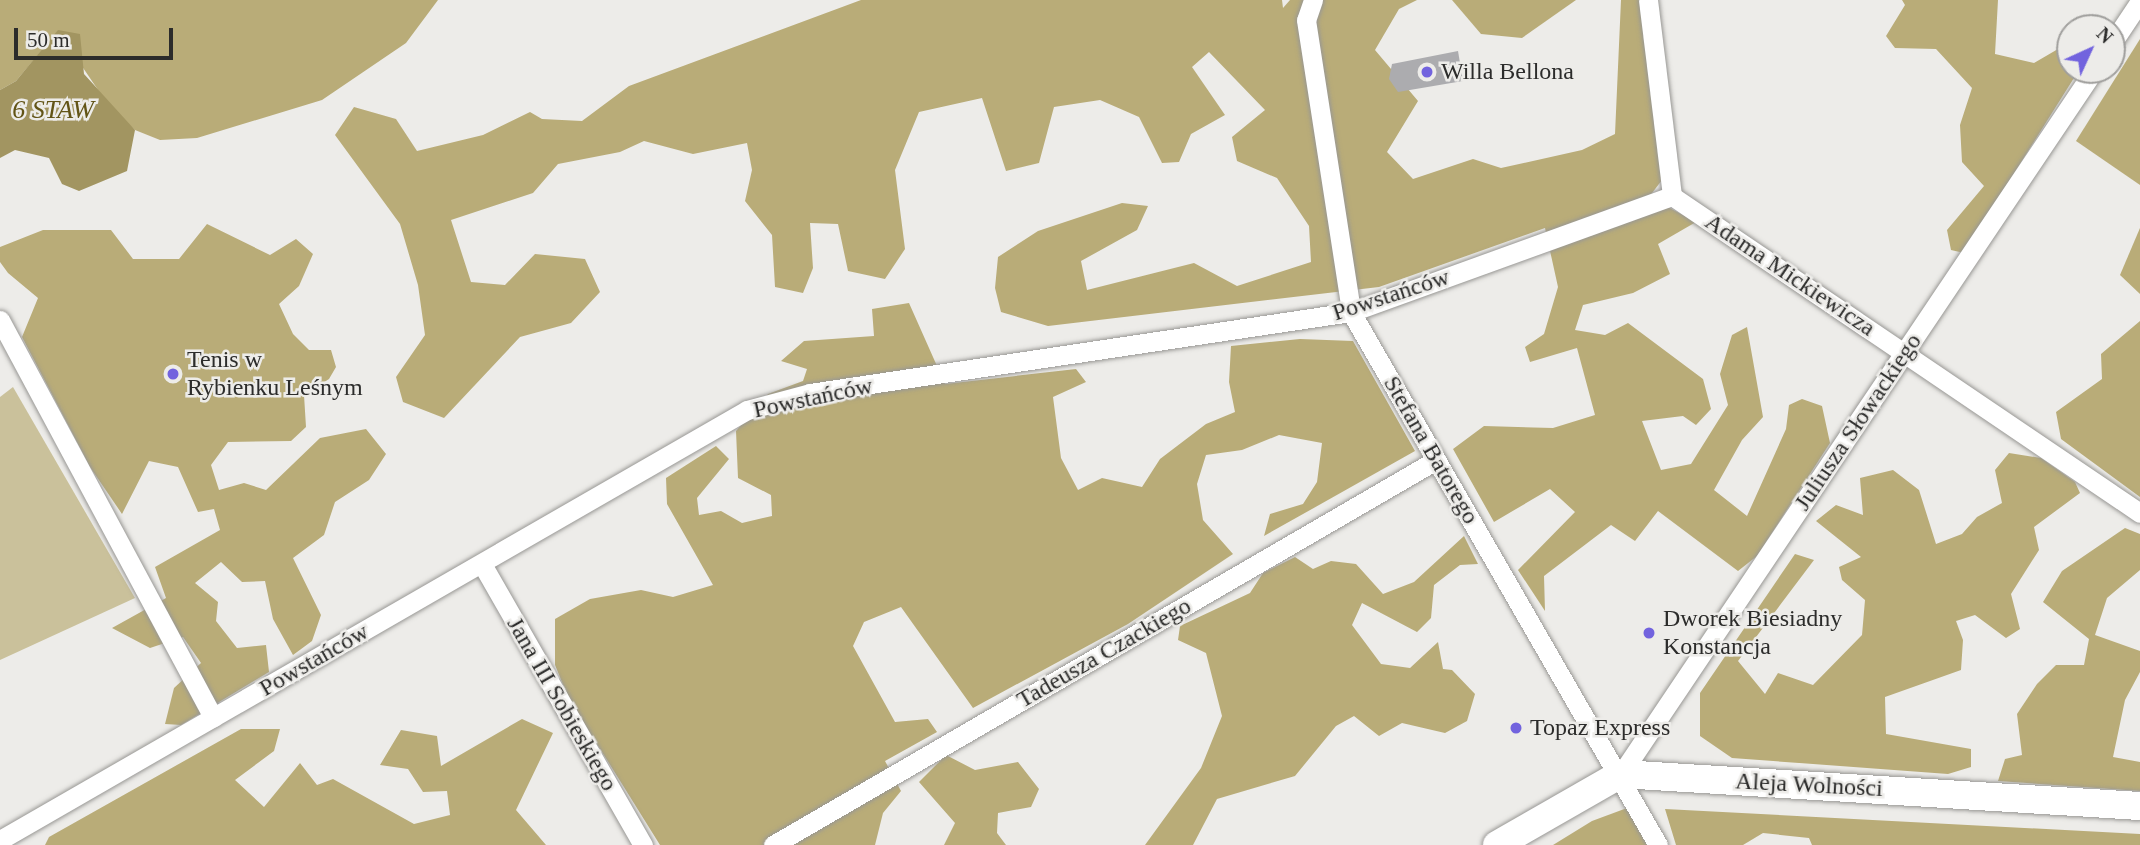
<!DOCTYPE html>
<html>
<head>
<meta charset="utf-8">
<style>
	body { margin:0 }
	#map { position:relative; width:2140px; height:845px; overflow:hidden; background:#edece9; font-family:"Times New Roman",serif }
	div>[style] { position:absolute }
	.green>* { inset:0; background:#cac19b }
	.forest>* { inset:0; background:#b9ac78 }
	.water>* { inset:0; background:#a29561 }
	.building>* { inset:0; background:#acacaf }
	.roads { filter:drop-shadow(0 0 2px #989794) drop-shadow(0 0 2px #989794) }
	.street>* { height:19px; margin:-9.5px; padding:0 9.5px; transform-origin:9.5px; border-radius:9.5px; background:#fff }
	.secondary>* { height:28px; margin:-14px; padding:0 14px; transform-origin:14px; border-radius:14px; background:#fff }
	.dots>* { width:19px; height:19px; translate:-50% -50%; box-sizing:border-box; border:4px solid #edece9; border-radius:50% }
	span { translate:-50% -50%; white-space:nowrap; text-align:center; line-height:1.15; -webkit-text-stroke:5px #edece9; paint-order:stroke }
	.poi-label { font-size:24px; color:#2c2c2b }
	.left { translate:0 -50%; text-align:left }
	.street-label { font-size:24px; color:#2c2c2b }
	.water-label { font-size:26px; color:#625416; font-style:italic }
	.north { position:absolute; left:2056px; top:14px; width:70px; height:70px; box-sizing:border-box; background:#edece9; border:2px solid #a09f9d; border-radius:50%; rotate:45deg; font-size:19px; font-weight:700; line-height:28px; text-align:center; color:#2c2c2b }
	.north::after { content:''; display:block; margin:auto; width:24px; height:32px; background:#7263de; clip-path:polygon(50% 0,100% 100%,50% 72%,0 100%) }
	.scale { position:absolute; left:14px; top:28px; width:159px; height:32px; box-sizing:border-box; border:4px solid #2c2c2b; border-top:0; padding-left:9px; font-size:21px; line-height:24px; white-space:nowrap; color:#2c2c2b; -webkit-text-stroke:5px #edece9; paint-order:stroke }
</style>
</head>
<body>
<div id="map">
	<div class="green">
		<div style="clip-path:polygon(13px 387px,135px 598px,0 660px,0 397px)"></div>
	</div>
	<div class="forest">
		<div style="clip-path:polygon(0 0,438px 0,406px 43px,322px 100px,197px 138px,160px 140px,135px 130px,111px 109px,58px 31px,16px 81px,0 90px)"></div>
		<div style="clip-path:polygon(861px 0,1282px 0,1283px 8px,1290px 0,1417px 0,1399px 9px,1375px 50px,1418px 101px,1387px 152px,1413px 179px,1473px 159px,1501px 168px,1582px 150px,1615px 134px,1621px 0,1640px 0,1662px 180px,1649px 197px,1696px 222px,1658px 244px,1670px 274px,1633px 293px,1583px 305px,1575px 330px,1605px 335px,1628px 323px,1703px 379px,1711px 409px,1696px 425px,1683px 416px,1642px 421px,1661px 470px,1691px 464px,1728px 405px,1720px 374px,1732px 335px,1747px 327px,1763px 417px,1742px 440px,1714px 490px,1747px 516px,1786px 429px,1789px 405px,1802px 399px,1822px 406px,1830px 443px,1757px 556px,1738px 571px,1658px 511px,1635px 541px,1611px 525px,1544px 576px,1545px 611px,1518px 570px,1575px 512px,1550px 489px,1494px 522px,1453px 449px,1484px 426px,1553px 428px,1595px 415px,1577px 348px,1530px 362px,1525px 347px,1544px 334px,1558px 287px,1545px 228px,1379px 287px,1048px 326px,1001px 312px,995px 288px,998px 257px,1038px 231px,1122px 203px,1148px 206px,1137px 230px,1081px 261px,1087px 290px,1194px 263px,1237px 286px,1311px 262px,1309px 226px,1277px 178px,1237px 161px,1232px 137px,1265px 110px,1209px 52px,1192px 67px,1225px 115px,1191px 134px,1179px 162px,1162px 163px,1139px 117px,1100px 100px,1054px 107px,1039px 163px,1006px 171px,982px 98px,919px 112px,895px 170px,905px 249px,885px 279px,848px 271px,838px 224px,810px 223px,813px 268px,803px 293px,775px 287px,772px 235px,745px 201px,752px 170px,747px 143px,693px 154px,644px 141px,620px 152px,558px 164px,533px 193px,451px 220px,471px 282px,505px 285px,535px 254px,585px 259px,600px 292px,571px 323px,520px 337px,444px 418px,403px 402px,396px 377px,425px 335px,418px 285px,400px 224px,335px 135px,354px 107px,396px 119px,417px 151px,483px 135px,530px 112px,542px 119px,582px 121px,629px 86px)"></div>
		<div style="clip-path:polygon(1452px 0,1576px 0,1522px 38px,1481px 34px)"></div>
		<div style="clip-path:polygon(1902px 0,1998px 0,1995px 54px,2034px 63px,2070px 42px,2070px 70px,2079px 70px,1964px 253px,1951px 250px,1947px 230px,1984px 186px,1962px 162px,1960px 125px,1972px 88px,1936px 49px,1895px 48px,1886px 36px,1905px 5px)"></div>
		<div style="clip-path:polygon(2140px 39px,2140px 185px,2076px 141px)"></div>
		<div style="clip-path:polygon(207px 224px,270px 255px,296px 239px,313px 254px,299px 286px,279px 304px,293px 334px,309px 350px,331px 350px,336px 367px,329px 379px,304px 395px,306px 427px,291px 441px,228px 442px,211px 465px,219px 490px,244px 483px,266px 490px,320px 438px,366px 429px,386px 454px,369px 480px,335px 502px,324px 535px,293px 558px,321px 615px,312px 641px,293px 655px,273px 619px,265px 581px,242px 582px,221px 562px,195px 583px,218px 602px,216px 621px,237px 648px,266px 645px,269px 672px,181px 725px,165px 724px,174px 688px,201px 663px,183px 637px,150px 648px,112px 628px,166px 598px,155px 567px,220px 530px,214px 509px,198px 512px,178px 467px,149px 461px,122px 514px,90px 467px,22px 337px,38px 298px,8px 273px,0 262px,0 247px,43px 230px,111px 230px,133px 259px,179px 259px)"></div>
		<div style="clip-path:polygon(2140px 228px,2140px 294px,2120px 275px)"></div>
		<div style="clip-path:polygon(909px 303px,945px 384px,1076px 369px,1086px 382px,1053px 397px,1061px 458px,1078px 490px,1102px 478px,1142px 487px,1160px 459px,1206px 424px,1235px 412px,1229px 382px,1231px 346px,1300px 339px,1353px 341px,1415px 451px,1264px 536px,1270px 514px,1303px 504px,1317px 482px,1322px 443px,1279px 435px,1242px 450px,1206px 455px,1197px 484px,1203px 520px,1233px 554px,1128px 624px,973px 708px,901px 607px,864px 622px,853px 646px,895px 722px,928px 719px,937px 732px,885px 761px,901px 791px,883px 813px,875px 845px,660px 845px,569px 699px,555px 665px,555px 619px,590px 599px,641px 590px,673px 597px,713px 585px,667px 504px,666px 478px,716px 446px,729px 459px,697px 498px,699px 515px,721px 511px,742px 523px,772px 516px,771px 495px,738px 478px,736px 431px,768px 394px,803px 381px,807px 369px,781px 361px,804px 341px,874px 336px,872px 309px)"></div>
		<div style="clip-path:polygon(2140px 321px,2140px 497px,2061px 439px,2056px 412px,2102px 379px,2101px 354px)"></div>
		<div style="clip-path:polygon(2009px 453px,2041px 458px,2075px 482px,2080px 493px,2034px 527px,2039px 550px,2011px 594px,2020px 629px,2006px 638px,1975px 615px,1956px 621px,1963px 640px,1961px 670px,1885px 697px,1886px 734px,1971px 749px,1971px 767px,1948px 774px,1732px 758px,1700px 736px,1700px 693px,1795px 554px,1814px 560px,1738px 661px,1765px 694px,1778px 673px,1813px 685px,1862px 635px,1865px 600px,1842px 580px,1839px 567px,1861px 557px,1816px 521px,1836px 505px,1863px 515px,1860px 478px,1893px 470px,1919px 490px,1936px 544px,1962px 534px,1977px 517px,2002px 503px,1995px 470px)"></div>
		<div style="clip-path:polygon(2125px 528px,2140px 534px,2140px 570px,2107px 598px,2095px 635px,2140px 651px,2140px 672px,2125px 700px,2113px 757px,2140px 762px,2140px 791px,1998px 781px,2005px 759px,2022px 755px,2017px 714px,2037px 684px,2056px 665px,2084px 665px,2089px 639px,2043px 602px,2062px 571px)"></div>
		<div style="clip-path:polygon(1464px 536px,1478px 564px,1460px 565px,1434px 585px,1431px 618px,1417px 632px,1362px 603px,1352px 625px,1381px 664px,1410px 668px,1438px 642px,1443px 669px,1452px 670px,1475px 694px,1467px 721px,1445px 733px,1402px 723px,1379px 736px,1354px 716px,1336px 726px,1295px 776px,1217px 799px,1193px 845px,1145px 845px,1201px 768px,1222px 716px,1206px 653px,1178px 640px,1180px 626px,1250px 593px,1263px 573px,1295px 557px,1313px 569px,1331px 561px,1356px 564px,1383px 594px,1414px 582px)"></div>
		<div style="clip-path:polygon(522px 719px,553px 733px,516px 810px,546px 845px,45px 845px,49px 837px,241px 729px,280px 729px,274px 751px,235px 780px,264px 807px,300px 763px,317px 785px,333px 779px,414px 824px,450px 815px,447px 791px,423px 792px,408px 769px,380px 765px,401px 730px,437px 736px,441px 766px)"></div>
		<div style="clip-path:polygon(946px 755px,975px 770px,1018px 762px,1039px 789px,1031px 807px,998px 813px,997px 833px,1006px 845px,944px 845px,955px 823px,919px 782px)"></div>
		<div style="clip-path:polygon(1627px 808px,1647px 845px,1553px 845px,1592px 821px)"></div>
		<div style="clip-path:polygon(1665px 809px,2140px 834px,2140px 845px,1812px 845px,1809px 838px,1763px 833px,1743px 845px,1676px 845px)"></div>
	</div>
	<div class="water">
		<div style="clip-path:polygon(58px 30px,80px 34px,84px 74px,135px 130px,127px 171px,79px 191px,62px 184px,49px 158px,15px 150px,0 158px,0 90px,16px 81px)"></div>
	</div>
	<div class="building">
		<div style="clip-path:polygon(1458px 51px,1463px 81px,1398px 92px,1389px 79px,1392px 64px)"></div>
	</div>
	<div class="roads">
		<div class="street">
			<div style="left:1313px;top:0;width:21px;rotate:109deg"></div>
			<div style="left:1306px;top:20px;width:295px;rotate:81.2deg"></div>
			<div style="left:1351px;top:312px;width:615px;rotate:60.06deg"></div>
			<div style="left:1648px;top:0;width:197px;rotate:83deg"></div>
			<div style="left:1672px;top:196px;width:565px;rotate:34.11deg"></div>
			<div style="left:2112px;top:43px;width:50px;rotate:-56.3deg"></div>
			<div style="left:0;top:320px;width:451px;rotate:61.8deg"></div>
			<div style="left:482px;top:564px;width:324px;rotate:60.2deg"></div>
			<div style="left:1621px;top:774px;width:848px;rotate:-56.1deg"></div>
			<div style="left:0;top:840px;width:862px;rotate:-29.93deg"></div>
			<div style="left:747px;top:410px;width:65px;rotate:-15.1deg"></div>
			<div style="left:810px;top:393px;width:547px;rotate:-8.52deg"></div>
			<div style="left:1351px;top:312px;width:341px;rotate:-19.9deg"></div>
			<div style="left:773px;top:845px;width:767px;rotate:-30.14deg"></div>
		</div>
		<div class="secondary">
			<div style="left:1497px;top:845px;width:143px;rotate:-29.8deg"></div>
			<div style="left:1621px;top:774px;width:520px;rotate:3.53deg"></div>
		</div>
	</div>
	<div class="dots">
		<div style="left:1427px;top:72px;background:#7263de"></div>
		<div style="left:173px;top:374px;background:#7263de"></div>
		<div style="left:1649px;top:633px;background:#7263de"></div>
		<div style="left:1516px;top:728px;background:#7263de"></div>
	</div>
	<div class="poi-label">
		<span class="left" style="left:1441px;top:72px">Willa Bellona</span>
		<span class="left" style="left:187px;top:374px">Tenis w<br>Rybienku Leśnym</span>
		<span class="left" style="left:1663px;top:633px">Dworek Biesiadny<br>Konstancja</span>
		<span class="left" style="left:1530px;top:728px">Topaz Express</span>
	</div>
	<div class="street-label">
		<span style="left:1790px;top:275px;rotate:34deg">Adama Mickiewicza</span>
		<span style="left:1391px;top:295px;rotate:-18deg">Powstańców</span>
		<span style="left:813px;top:398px;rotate:-12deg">Powstańców</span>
		<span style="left:1858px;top:422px;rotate:-56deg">Juliusza Słowackiego</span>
		<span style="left:1431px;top:450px;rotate:60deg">Stefana Batorego</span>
		<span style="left:1104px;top:653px;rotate:-30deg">Tadeusza Czackiego</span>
		<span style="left:314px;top:660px;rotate:-30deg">Powstańców</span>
		<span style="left:562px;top:704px;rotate:60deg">Jana III Sobieskiego</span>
		<span style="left:1809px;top:785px;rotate:3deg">Aleja Wolności</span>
	</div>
	<div class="water-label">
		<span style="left:53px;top:110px">6 STAW</span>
	</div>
	<div class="north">N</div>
	<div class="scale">50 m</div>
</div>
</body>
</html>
